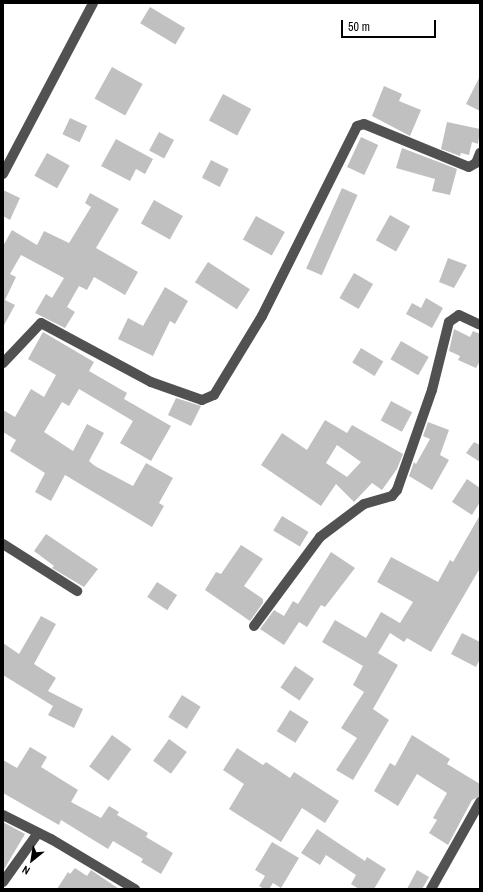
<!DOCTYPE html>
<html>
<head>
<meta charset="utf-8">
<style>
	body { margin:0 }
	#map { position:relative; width:483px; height:892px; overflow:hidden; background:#fff; font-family:"Archivo Narrow",sans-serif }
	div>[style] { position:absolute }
	.building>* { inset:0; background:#c0c0c0; transform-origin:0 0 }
	.minor>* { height:10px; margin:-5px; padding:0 5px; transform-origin:5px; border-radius:5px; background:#515151 }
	span { translate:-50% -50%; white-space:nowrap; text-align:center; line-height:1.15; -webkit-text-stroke:4px #fff; paint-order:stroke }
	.frame { position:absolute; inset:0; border:4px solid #000; pointer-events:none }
	.north { position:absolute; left:12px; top:840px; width:40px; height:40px; -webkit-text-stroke:3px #fff; paint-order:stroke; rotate:210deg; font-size:11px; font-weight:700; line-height:16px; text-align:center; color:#000 }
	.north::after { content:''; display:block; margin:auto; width:14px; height:18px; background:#000; clip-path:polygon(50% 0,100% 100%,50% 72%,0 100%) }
	.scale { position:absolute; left:341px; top:20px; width:95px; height:18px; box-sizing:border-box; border:2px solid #000; border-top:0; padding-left:5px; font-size:12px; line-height:14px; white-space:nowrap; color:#000; -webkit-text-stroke:3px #fff; paint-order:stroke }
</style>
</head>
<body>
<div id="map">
	<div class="building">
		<div style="left:150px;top:7px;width:41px;height:19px;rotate:31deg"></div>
		<div style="left:112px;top:67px;width:35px;height:36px;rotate:29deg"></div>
		<div style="clip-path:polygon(480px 76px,480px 111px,466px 104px)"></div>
		<div style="clip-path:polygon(384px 86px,402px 94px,399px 101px,421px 110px,410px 136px,372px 116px)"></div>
		<div style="left:223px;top:94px;width:32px;height:30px;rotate:28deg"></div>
		<div style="left:70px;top:118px;width:19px;height:18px;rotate:25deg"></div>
		<div style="clip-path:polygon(447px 122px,480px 129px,478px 144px,472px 142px,469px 155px,461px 153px,460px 156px,441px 149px)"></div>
		<div style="left:159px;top:132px;width:17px;height:21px;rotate:28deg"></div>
		<div style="left:361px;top:137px;width:19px;height:33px;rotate:25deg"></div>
		<div style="clip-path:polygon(116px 139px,153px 159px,145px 174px,136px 169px,130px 181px,101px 166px)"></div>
		<div style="clip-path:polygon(402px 148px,457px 169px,450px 195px,432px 191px,435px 179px,396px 168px)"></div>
		<div style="left:47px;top:153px;width:26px;height:26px;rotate:29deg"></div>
		<div style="left:211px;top:160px;width:20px;height:20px;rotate:27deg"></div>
		<div style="left:342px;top:188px;width:17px;height:88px;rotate:24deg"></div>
		<div style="clip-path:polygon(3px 190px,20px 198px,10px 220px,3px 216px)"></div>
		<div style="clip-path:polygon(90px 193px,119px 209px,96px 248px,138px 272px,125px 295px,94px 277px,87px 290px,79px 286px,67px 307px,75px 312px,65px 328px,35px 313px,46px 294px,52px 298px,64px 278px,21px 255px,10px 274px,16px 277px,5px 300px,15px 305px,3px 327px,3px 246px,12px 230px,37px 245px,44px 231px,69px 243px,91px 207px,85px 203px)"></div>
		<div style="left:154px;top:200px;width:33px;height:27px;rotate:29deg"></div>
		<div style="left:390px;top:215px;width:23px;height:29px;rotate:29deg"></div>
		<div style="left:256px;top:216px;width:33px;height:27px;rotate:29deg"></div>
		<div style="clip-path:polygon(448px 258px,467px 265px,454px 288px,439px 282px)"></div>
		<div style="left:208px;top:262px;width:50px;height:24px;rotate:33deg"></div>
		<div style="left:354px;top:273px;width:22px;height:29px;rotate:30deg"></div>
		<div style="clip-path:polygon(165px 287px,188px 301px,175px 324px,170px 321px,153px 356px,118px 339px,128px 318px,143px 326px)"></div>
		<div style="clip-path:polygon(426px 298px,443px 308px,432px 328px,406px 314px,412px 303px,421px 308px)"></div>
		<div style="clip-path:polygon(454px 329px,470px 337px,473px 331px,480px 334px,480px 361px,476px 368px,458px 360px,460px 356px,449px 351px)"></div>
		<div style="clip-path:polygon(43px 332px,94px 362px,89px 371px,127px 393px,124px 399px,171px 426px,151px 461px,120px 443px,133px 421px,79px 389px,69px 406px,62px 402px,44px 432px,73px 451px,87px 424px,104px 433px,89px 461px,95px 466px,133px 486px,146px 463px,173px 478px,159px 503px,164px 506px,152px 527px,65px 475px,51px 501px,35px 492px,45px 473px,10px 451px,16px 440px,3px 432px,3px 410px,15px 417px,31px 389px,44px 397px,56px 375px,28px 359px)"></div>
		<div style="left:401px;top:341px;width:32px;height:21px;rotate:30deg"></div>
		<div style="left:361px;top:348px;width:26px;height:17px;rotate:31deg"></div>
		<div style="clip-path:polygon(176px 398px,201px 406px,191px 426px,168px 415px)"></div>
		<div style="left:391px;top:401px;width:24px;height:22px;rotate:28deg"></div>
		<div style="clip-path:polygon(evenodd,325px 420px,347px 433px,352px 425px,403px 454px,397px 469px,382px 490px,372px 483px,354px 502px,336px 484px,321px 506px,261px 465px,282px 433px,307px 450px,325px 420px,337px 445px,361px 462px,347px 477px,326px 463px,337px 445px)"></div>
		<div style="clip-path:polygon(428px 422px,449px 430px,440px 455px,449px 460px,432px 490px,409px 476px,414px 462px,416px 464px,430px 439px,423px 436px)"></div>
		<div style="clip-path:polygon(474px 442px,480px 445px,480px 462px,466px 453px)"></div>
		<div style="clip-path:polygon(467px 479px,480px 488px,480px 502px,472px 515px,452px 502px)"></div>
		<div style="clip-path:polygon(480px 515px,480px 568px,431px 652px,407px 638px,404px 642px,390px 633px,378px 653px,398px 665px,373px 709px,389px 720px,353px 780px,336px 770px,357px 738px,341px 728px,364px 692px,353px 685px,363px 666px,322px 642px,335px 620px,366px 638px,381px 612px,400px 623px,413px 602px,377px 582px,391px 557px,438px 582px,450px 560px,453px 562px)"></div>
		<div style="left:282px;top:516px;width:31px;height:17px;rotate:31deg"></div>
		<div style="clip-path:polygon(46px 534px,98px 569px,84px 587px,52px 568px,54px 566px,34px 551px)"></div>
		<div style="clip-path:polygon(241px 545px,263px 559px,244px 586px,263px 599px,263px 603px,250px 621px,205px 590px,216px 572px,221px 574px)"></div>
		<div style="clip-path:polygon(331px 552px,355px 568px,325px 607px,321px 605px,307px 627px,299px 622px,284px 645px,260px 629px,274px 610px,284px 616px,293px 601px,298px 604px)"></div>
		<div style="left:157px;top:582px;width:24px;height:18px;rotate:33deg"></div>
		<div style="clip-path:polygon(41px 616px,56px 624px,34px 664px,56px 678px,48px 691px,83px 709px,74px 728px,48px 715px,53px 706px,3px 675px,3px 643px,19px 654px)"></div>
		<div style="clip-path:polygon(462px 633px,480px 642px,480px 659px,476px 667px,451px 654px)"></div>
		<div style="left:295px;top:666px;width:23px;height:26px;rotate:34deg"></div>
		<div style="left:182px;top:695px;width:22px;height:26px;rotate:32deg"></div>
		<div style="left:290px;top:710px;width:22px;height:25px;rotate:32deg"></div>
		<div style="left:112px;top:735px;width:24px;height:39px;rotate:36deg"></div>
		<div style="clip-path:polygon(412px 735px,450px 759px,447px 764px,480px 784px,480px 796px,472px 800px,448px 845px,429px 833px,437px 820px,433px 818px,447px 793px,417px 774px,398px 806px,374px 791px,390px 763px,395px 766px)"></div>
		<div style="left:169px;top:739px;width:22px;height:27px;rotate:36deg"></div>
		<div style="clip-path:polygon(30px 747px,47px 757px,41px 767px,78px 790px,71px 802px,101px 818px,109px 806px,119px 812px,117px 815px,148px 833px,146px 837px,173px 853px,161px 874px,141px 862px,143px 859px,113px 841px,108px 849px,61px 820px,59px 825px,3px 793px,3px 760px,17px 768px)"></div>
		<div style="clip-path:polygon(237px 748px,263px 765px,266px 762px,290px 778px,294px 772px,339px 801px,325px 823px,302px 808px,281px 842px,229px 809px,244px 784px,223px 770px)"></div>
		<div style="clip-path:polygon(3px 822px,25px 834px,3px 871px)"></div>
		<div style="clip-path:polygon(317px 829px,365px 861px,367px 857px,386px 869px,374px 889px,359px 889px,351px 884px,356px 875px,326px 855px,320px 865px,301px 853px)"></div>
		<div style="clip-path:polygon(272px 842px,299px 858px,281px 888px,273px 883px,269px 889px,264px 889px,259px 886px,265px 876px,255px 870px)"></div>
		<div style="clip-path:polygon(75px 868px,87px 876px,91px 870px,119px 889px,57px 889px,68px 872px,70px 874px)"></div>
		<div style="clip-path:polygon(417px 870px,429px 877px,422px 889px,407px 889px)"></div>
	</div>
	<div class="minor">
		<div style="left:3px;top:174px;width:193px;rotate:-62.2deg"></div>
		<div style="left:3px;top:363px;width:55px;rotate:-46.5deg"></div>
		<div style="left:41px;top:323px;width:125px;rotate:28.2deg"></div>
		<div style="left:151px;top:382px;width:54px;rotate:19.4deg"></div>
		<div style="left:202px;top:400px;width:13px;rotate:-23deg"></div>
		<div style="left:214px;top:395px;width:92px;rotate:-58.7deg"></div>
		<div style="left:262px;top:316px;width:212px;rotate:-63.4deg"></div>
		<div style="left:357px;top:126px;width:7px;rotate:-16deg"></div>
		<div style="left:364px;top:124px;width:113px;rotate:22.3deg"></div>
		<div style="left:469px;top:167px;width:8px;rotate:-30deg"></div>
		<div style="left:476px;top:163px;width:11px;rotate:-68deg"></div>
		<div style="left:3px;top:544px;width:88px;rotate:32.4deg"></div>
		<div style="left:254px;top:626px;width:111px;rotate:-53.4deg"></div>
		<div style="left:320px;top:537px;width:55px;rotate:-36.9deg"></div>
		<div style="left:364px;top:504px;width:29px;rotate:-16deg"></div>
		<div style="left:392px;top:496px;width:8px;rotate:-50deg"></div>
		<div style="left:397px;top:490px;width:106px;rotate:-70.7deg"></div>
		<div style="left:432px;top:390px;width:70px;rotate:-76deg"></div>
		<div style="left:449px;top:322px;width:12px;rotate:-35deg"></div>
		<div style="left:459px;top:315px;width:23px;rotate:25deg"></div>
		<div style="left:3px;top:815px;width:54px;rotate:26.6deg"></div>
		<div style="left:51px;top:839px;width:98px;rotate:30.8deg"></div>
		<div style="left:3px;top:882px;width:60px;rotate:-54.5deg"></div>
		<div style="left:431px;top:889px;width:100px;rotate:-60.6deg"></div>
	</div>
	<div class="frame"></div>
	<div class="north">N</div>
	<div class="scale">50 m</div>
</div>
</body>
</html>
